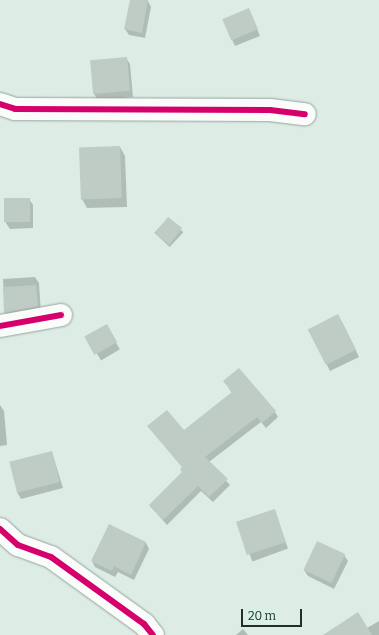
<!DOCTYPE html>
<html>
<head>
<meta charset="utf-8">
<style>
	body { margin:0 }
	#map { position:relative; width:379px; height:635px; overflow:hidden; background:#ddede5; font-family:Bitter,serif }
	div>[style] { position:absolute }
	.shadow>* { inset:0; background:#0003; transform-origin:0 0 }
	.building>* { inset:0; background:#bfcbc5; transform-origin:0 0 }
	.roads { filter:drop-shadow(0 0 1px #97a49e) drop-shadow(0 0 1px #97a49e) }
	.minor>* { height:22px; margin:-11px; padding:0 11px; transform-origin:11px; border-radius:11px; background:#fafcfb }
	.cycleway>* { height:6px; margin:-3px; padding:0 3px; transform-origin:3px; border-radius:3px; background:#d6006c }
	span { translate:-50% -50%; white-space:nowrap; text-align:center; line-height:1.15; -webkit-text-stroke:3px #d6f4e5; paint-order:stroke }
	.scale { position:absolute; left:241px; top:609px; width:61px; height:18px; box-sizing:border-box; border:2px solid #232e28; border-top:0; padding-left:5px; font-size:12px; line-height:14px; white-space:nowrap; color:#232e28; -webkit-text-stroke:3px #d6f4e5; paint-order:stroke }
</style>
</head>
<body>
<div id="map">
	<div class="shadow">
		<div style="clip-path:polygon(132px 0,148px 1px,151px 7px,145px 38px,129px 35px,125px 29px)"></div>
		<div style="clip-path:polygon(252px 16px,260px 36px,235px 46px,223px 20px)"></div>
		<div style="clip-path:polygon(126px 58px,130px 64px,133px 97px,98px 100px,94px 94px)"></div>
		<div style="clip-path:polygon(120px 147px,125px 156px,127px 207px,87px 208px,82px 199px)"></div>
		<div style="clip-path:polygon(29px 199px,33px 205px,33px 228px,10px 229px,6px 223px,5px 200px)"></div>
		<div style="left:168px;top:218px;width:21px;height:20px;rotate:43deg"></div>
		<div style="clip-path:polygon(35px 277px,39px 283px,41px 313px,9px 318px,5px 312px,3px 279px)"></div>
		<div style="clip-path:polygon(342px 322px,359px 357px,330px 371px,309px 329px)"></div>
		<div style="left:106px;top:326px;width:27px;height:22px;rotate:59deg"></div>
		<div style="clip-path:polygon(224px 381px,275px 412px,278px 417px,266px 428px,261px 422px,209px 462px,230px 485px,213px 502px,201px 491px,167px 525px,150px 506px,183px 473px,183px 468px,148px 426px,184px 431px,232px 393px)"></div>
		<div style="clip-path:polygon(0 405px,4px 411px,7px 445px,0 446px)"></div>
		<div style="clip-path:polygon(52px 452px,63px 488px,21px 499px,17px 492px)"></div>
		<div style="left:274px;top:510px;width:41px;height:38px;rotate:70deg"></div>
		<div style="clip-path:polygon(109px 526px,146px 543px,149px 549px,134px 580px,118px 572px,115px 577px,95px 567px,92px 561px)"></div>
		<div style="clip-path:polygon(344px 555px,348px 561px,334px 589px,308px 576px,304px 570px)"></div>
		<div style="clip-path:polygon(379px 621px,379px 635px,325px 635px,367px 628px)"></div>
		<div style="clip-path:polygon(243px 629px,248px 635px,236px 635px)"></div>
	</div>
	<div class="building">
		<div style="clip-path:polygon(130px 0,148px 0,142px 33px,124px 29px)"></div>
		<div style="left:249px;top:8px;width:23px;height:29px;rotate:67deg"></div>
		<div style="left:127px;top:57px;width:34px;height:37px;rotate:85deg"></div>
		<div style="left:120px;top:146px;width:52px;height:41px;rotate:88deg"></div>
		<div style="left:30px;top:198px;width:24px;height:26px;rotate:90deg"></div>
		<div style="left:168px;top:217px;width:18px;height:21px;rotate:38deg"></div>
		<div style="clip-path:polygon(36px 285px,38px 307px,4px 313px,3px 287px)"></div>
		<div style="left:338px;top:314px;width:40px;height:34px;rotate:63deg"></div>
		<div style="left:107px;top:324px;width:21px;height:26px;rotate:61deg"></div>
		<div style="clip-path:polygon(239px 368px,276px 411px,262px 423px,257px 417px,205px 457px,228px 479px,209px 497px,198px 486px,163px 520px,149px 505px,182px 472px,180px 470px,182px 467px,147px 426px,167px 410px,184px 430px,232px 392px,223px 381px)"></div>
		<div style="left:52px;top:451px;width:32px;height:44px;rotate:76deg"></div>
		<div style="left:275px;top:509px;width:35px;height:41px;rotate:72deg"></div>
		<div style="clip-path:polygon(109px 524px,146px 542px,131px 575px,114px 566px,112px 571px,91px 561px)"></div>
		<div style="left:317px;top:541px;width:31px;height:32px;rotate:25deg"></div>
		<div style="clip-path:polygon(358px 612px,372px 635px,323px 635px)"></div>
	</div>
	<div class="roads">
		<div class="minor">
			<div style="left:0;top:104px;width:16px;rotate:18deg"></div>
			<div style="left:15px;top:109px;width:255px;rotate:0.2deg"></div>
			<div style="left:270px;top:110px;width:35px;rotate:7deg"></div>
			<div style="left:0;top:326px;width:62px;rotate:-10.2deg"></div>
			<div style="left:0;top:529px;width:24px;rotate:42deg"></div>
			<div style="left:18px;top:545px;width:35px;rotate:20deg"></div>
			<div style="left:51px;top:557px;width:115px;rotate:35.8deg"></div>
			<div style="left:144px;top:624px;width:14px;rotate:51deg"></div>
		</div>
	</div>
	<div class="cycleway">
		<div style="left:0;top:104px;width:16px;rotate:18deg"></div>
		<div style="left:15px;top:109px;width:255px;rotate:0.2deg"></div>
		<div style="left:270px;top:110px;width:35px;rotate:7deg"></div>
		<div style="left:0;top:326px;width:62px;rotate:-10.2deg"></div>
		<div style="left:0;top:529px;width:24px;rotate:42deg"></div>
		<div style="left:18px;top:545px;width:35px;rotate:20deg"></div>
		<div style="left:51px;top:557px;width:115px;rotate:35.8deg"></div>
		<div style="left:144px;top:624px;width:14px;rotate:51deg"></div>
	</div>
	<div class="scale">20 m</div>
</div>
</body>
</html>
